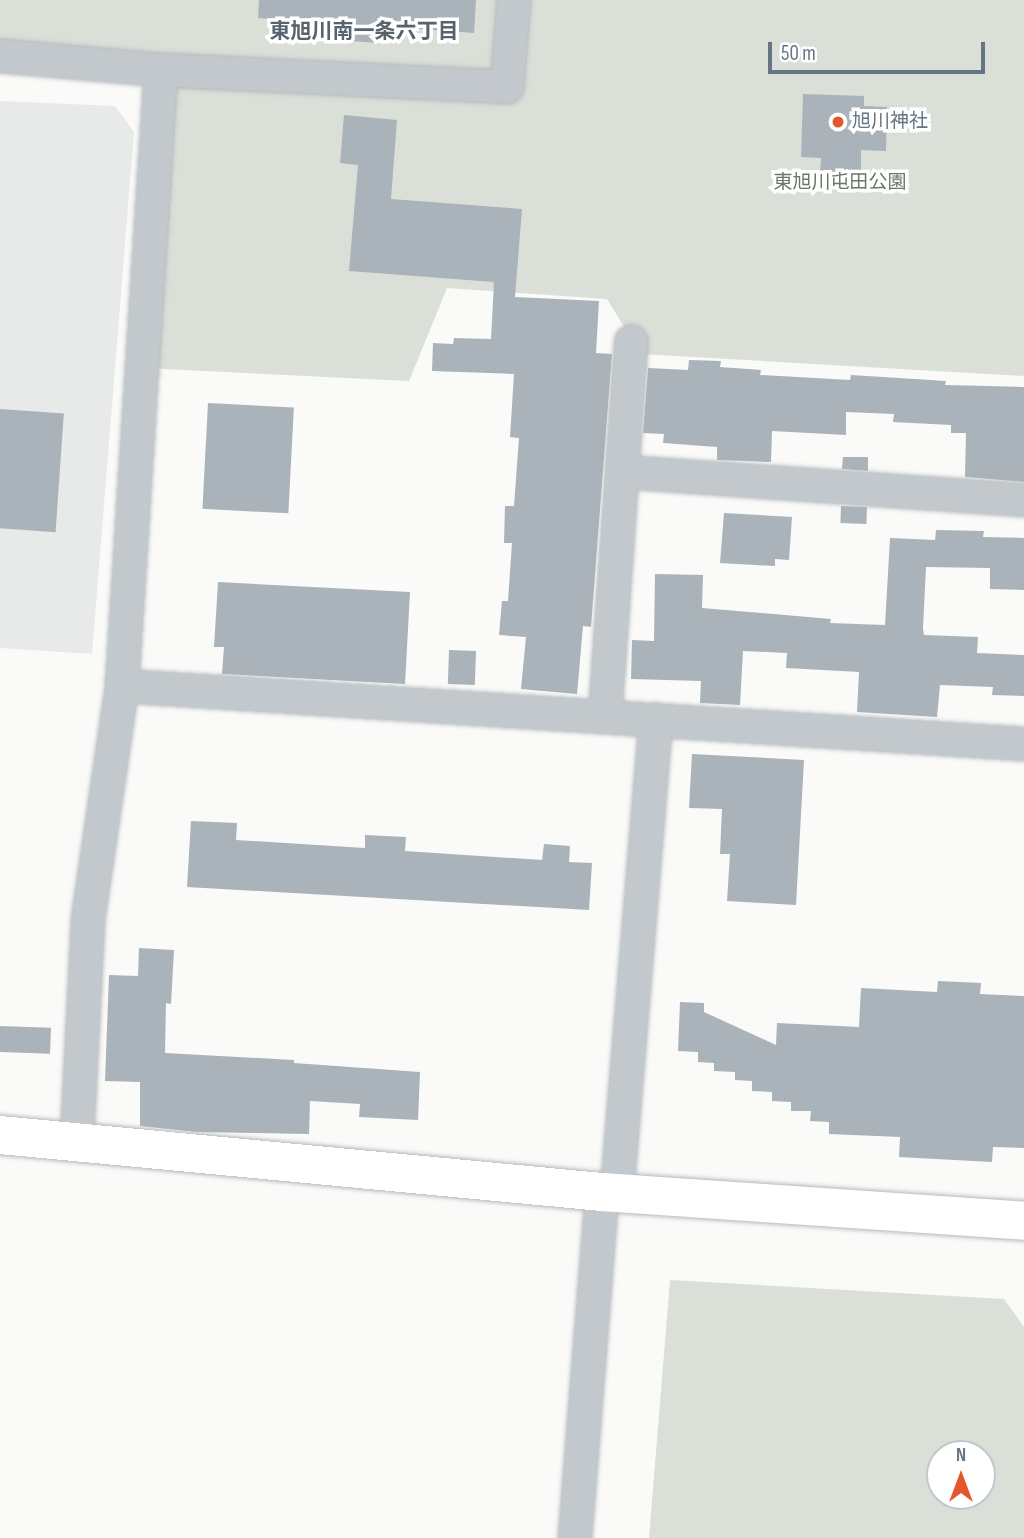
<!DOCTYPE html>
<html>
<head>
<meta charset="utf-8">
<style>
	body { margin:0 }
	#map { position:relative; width:1024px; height:1538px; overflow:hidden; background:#fafaf8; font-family:"Sofia Sans Condensed","Noto Sans JP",sans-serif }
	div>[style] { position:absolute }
	.built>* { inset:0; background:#e8e9e9 }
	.green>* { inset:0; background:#dadfd7 }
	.building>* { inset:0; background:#aab3b9; transform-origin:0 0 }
	.roads { filter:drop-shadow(0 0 2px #b3babf) drop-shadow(0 0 2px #b3babf) }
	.street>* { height:32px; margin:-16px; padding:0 16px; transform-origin:16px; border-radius:16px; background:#c3c8cc }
	.secondary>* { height:38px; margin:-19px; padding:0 19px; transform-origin:19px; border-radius:19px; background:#fff }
	.dots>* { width:19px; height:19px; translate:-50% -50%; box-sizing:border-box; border:4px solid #fff; border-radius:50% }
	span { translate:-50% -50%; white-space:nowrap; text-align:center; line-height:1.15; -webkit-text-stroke:7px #fff; paint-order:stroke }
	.poi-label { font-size:19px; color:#657683 }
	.left { translate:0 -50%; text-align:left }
	.park-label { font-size:19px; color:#687a64 }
	.neighbourhood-label { font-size:21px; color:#57646e; font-weight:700 }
	.north { position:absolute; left:926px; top:1440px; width:70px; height:70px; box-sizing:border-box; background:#fff; border:2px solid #c1c8cd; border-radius:50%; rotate:0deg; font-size:19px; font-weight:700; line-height:28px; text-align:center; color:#657683 }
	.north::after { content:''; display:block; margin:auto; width:24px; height:32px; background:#e4572e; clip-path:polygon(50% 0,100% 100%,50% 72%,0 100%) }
	.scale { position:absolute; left:768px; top:42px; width:217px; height:32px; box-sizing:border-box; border:4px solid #657683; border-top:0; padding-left:9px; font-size:21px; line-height:24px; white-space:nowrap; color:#657683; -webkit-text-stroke:5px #fff; paint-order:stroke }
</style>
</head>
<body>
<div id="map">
	<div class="built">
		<div style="clip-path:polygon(0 101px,115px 106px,134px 132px,92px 654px,0 648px)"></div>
	</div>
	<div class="green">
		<div style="clip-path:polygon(0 0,1024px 0,1024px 376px,641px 354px,607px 299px,447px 288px,409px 381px,144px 368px,161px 70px,0 56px)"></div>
		<div style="clip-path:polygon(evenodd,670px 1280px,1004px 1299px,1024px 1327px,1024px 1538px,649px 1538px,670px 1280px,940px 1454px,982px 1454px,982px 1496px,940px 1496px,940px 1454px)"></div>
	</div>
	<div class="building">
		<div style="clip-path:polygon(259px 0,476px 0,474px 33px,380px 26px,379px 43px,324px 39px,326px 23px,258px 18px)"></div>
		<div style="clip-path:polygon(803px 94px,864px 96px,864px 106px,887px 107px,886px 151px,861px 150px,861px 174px,820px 173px,821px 158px,801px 157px)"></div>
		<div style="clip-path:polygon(344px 115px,397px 120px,391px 199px,522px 209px,515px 297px,599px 301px,596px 353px,612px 354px,591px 627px,583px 626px,577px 694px,521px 689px,526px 637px,499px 635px,502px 601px,508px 601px,512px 543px,504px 543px,505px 506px,514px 506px,519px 438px,510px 437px,514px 374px,432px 371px,433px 343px,453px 344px,454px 338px,491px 339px,494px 282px,349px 271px,358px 165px,340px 163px)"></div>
		<div style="clip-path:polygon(689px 360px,721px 361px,720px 367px,761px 370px,760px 375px,850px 380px,851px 375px,946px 381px,945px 385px,1024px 387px,1024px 482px,965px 477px,966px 433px,951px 433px,951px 425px,893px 422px,894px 414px,846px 412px,846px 435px,772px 431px,771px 462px,717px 460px,717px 447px,663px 443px,664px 434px,643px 433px,648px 368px,688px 370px)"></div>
		<div style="left:208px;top:403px;width:86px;height:106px;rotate:3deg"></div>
		<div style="left:0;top:409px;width:64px;height:119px;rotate:4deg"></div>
		<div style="clip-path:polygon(843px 457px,868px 457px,868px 471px,842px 469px)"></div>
		<div style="left:841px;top:506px;width:26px;height:17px;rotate:2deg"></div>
		<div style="clip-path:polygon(724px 513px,792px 517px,789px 560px,775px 559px,775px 566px,720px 563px)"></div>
		<div style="clip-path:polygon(936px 530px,984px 531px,983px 537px,1024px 538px,1024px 590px,990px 589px,990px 568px,926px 567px,923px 628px,924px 635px,978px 637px,977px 653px,1024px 655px,1024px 696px,992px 695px,993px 687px,940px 685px,937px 717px,857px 712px,859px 672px,786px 668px,787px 653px,743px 651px,740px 705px,700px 703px,701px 681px,631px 679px,632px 640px,654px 641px,655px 574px,703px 575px,702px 608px,831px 619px,830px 623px,885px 625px,890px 538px,935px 540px)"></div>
		<div style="clip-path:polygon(218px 582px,410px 592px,405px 684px,222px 674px,224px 647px,214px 647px)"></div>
		<div style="left:449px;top:650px;width:27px;height:34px;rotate:2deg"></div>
		<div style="clip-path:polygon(692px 754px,804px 760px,796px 905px,727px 901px,730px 854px,720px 854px,722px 809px,689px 808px)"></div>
		<div style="clip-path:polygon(191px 821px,237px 823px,236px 840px,365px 848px,365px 835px,406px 837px,405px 851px,542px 860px,544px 844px,570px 846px,569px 862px,592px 863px,589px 910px,187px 887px)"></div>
		<div style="clip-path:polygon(139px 948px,174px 950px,171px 1004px,166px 1003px,165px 1053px,294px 1060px,294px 1063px,420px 1072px,418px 1120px,359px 1117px,360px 1104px,310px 1101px,309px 1134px,196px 1132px,140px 1126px,140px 1082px,105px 1081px,109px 975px,138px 976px)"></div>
		<div style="clip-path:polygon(938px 981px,981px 983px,980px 994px,1024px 996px,1024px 1148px,993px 1147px,992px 1162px,899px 1157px,900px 1137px,829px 1134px,829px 1122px,810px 1121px,811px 1111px,791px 1111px,791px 1102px,772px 1101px,772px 1092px,752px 1091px,752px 1081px,735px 1080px,735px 1072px,714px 1071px,714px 1063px,698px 1062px,698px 1052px,678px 1051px,680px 1002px,704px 1003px,704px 1012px,776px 1045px,777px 1023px,859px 1027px,861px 988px,937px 992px)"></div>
		<div style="left:0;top:1026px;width:51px;height:26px;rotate:2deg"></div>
	</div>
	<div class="roads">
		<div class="street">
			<div style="left:0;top:56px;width:162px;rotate:5deg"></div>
			<div style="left:161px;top:70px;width:346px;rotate:2.8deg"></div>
			<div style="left:507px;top:87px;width:87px;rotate:-85.4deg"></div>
			<div style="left:623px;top:472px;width:402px;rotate:4deg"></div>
			<div style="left:122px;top:686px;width:904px;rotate:3.68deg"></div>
			<div style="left:605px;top:717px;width:376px;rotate:-86deg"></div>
			<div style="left:77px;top:1140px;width:220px;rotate:-87.1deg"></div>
			<div style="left:88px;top:920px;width:236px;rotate:-81.7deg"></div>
			<div style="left:122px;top:686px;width:617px;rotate:-86.38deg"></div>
			<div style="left:617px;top:1193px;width:475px;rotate:-85.3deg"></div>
			<div style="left:575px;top:1538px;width:347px;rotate:-85.5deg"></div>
		</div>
		<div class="secondary">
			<div style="left:0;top:1135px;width:605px;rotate:5.41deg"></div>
			<div style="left:602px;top:1192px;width:423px;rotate:3.9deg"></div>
		</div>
	</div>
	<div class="dots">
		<div style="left:838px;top:122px;background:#e4572e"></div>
	</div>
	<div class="poi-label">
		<span class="left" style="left:852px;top:122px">旭川神社</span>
	</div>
	<div class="park-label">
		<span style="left:840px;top:183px">東旭川屯田公園</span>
	</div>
	<div class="neighbourhood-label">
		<span style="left:364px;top:32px">東旭川南一条六丁目</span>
	</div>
	<div class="north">N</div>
	<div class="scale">50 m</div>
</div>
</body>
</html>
